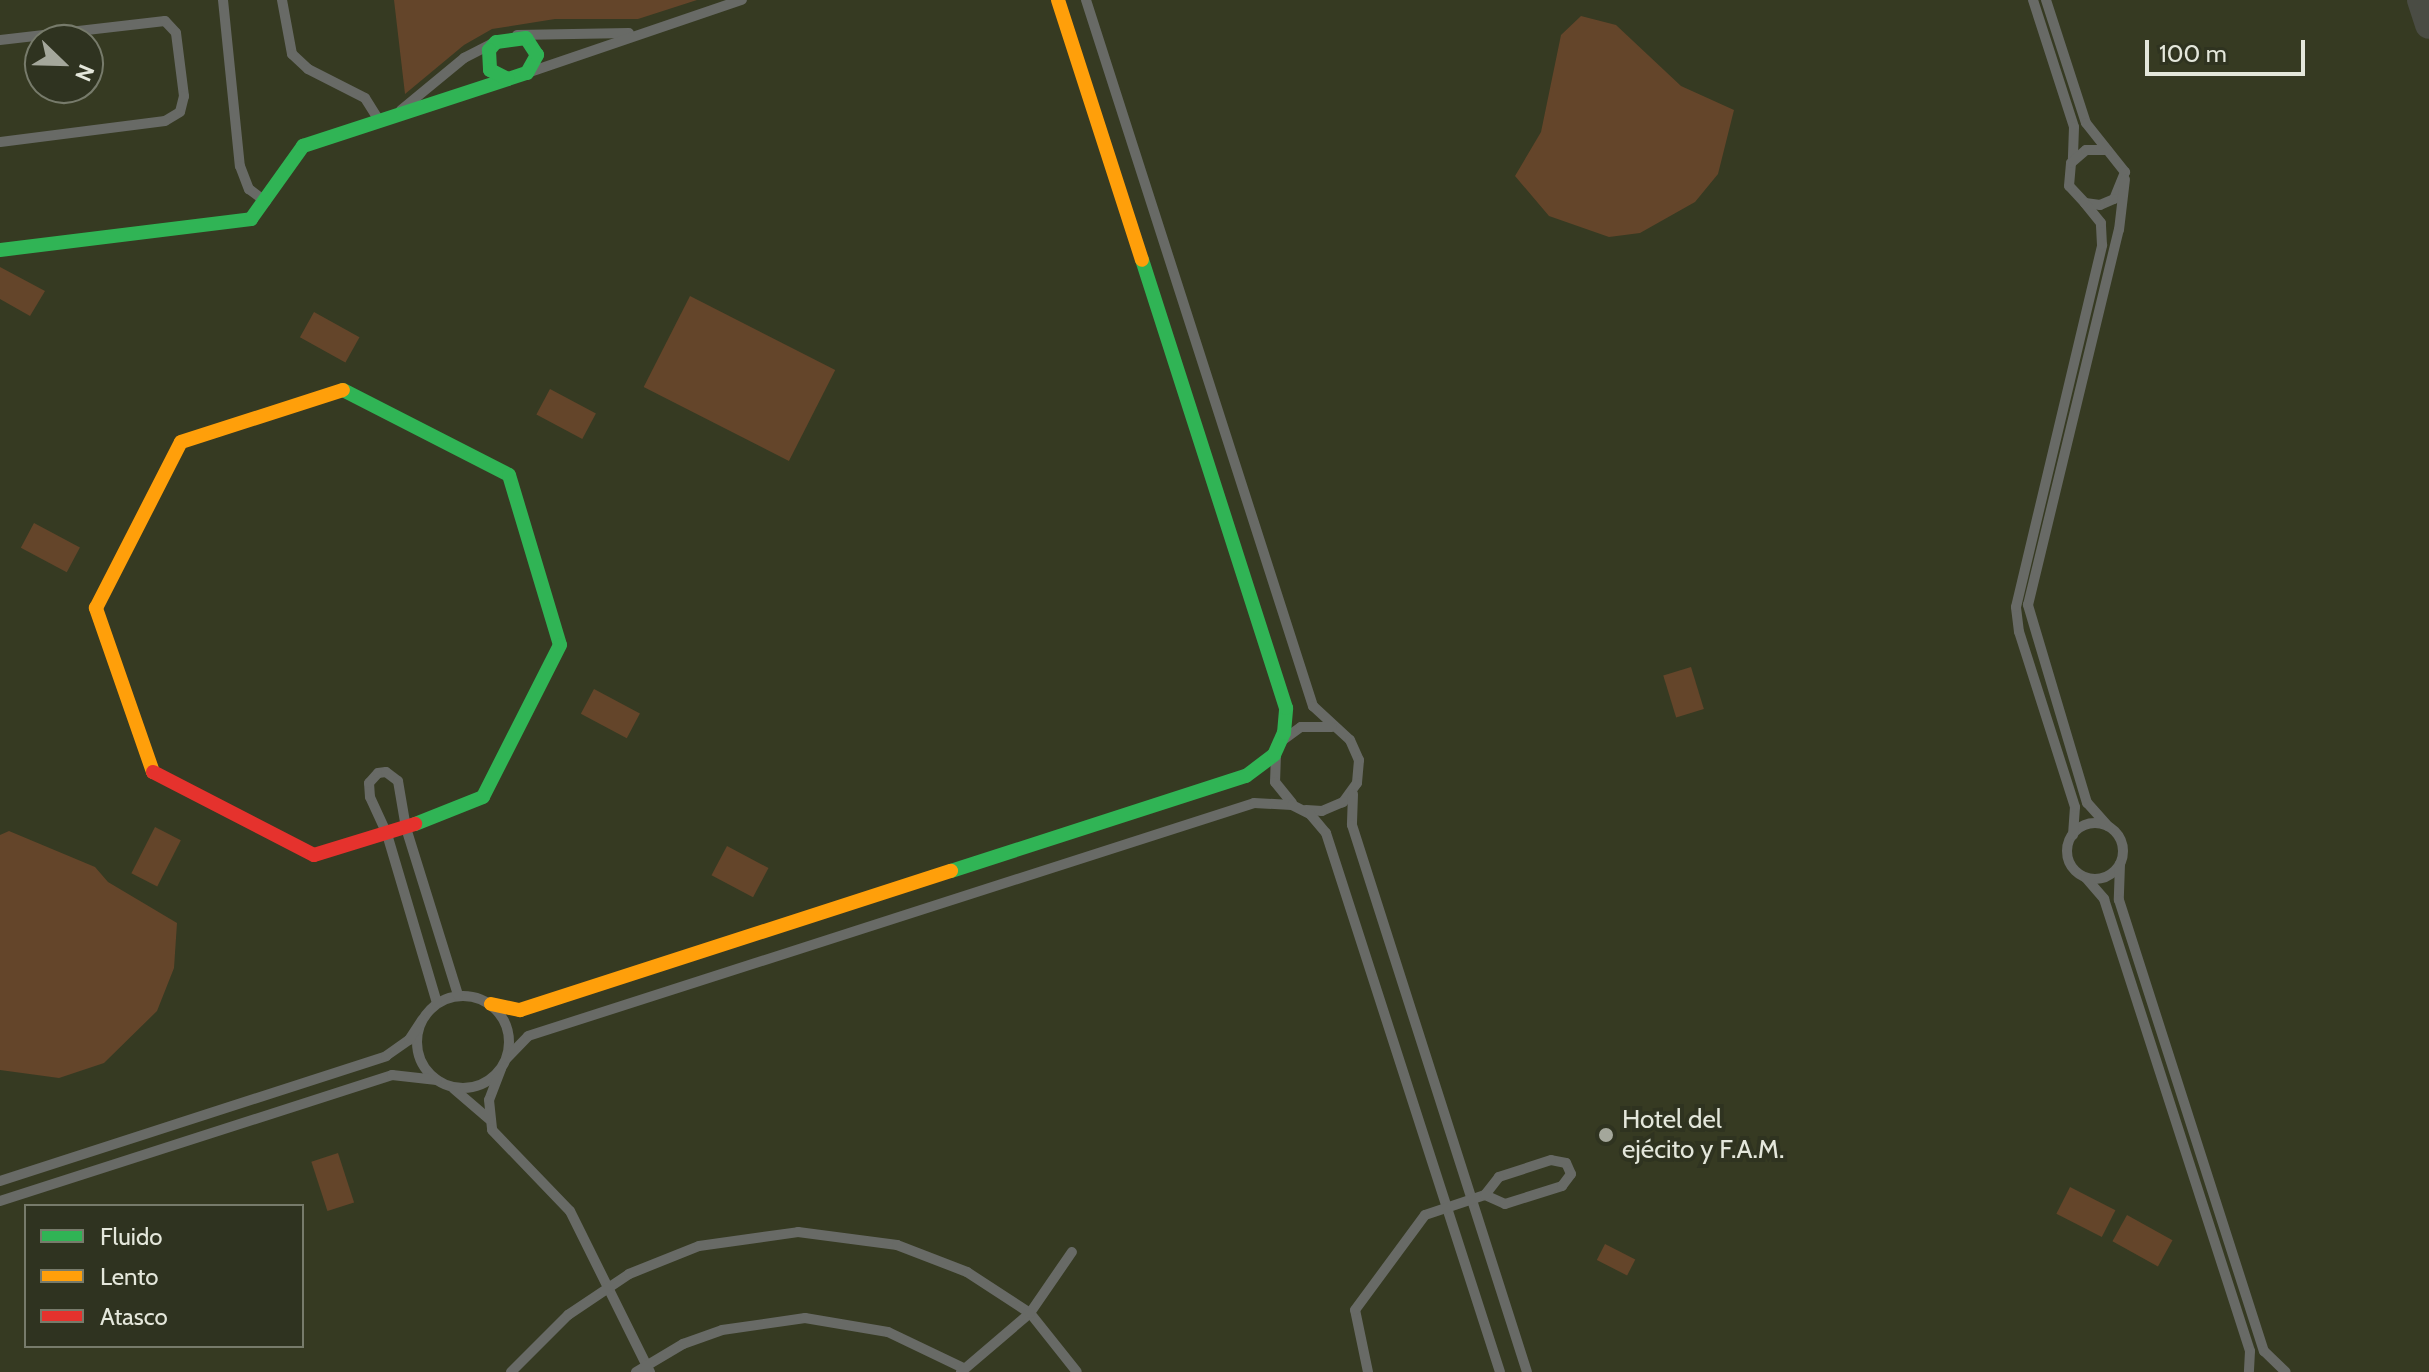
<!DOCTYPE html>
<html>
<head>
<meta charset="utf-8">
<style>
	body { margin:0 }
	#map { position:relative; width:2429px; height:1372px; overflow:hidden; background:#2c2f24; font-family:Cabin,sans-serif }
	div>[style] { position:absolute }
	.built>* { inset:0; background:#363a22 }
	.green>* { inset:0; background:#64452a; transform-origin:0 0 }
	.taxiway>* { height:28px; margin:-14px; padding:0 14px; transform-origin:14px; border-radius:14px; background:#4a4c44 }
	.street>* { height:10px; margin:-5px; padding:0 5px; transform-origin:5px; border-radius:5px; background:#686a66 }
	.street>.ring { margin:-5px; padding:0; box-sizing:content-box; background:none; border:10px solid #686a66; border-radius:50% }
	.fast>* { height:14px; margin:-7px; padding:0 7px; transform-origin:7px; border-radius:7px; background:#30b455 }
	.slow>* { height:14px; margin:-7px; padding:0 7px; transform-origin:7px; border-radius:7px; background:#ff9f0a }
	.jam>* { height:14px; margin:-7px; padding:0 7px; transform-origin:7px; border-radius:7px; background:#e5322d }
	.dots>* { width:22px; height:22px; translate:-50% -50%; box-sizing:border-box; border:4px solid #2f3320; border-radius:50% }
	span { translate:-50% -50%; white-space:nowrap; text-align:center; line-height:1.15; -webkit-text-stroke:8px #2f3320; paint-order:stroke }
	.poi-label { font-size:26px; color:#e4e7db }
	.left { translate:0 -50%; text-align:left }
	.legend { position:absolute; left:24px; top:1204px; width:280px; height:144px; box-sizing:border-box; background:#2f3320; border:2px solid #777b6b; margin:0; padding:10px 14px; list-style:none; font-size:24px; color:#e4e7db }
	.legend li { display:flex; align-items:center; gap:16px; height:40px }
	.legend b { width:40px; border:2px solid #777b6b }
	.north { position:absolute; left:24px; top:24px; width:80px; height:80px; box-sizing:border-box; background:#2f3320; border:2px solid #777b6b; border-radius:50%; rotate:113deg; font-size:22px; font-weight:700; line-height:32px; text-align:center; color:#e4e7db }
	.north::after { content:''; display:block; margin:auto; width:28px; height:36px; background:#a4a79b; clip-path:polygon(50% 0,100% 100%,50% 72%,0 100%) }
	.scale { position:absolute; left:2145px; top:40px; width:160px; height:36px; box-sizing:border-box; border:4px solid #e4e7db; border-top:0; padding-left:10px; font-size:24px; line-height:28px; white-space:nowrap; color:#e4e7db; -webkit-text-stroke:6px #2f3320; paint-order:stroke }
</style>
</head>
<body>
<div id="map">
	<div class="built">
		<div style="clip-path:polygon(evenodd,0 0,2429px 0,2429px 1372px,0 1372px,0 0,40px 40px,88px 40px,88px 88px,40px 88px,40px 40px,0 0,26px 1206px,302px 1206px,302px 1346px,26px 1346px,26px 1206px)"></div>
	</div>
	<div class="green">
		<div style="clip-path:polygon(394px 0,697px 0,638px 19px,555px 19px,492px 29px,464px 45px,405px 94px)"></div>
		<div style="clip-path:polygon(1581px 16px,1616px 25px,1681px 86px,1734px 110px,1718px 174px,1695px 202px,1640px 233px,1609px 237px,1549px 216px,1515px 176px,1541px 132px,1561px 35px)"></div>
		<div style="clip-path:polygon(0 267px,45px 291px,30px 316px,0 299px)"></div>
		<div style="left:690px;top:296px;width:163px;height:102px;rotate:27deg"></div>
		<div style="left:314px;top:312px;width:52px;height:29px;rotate:29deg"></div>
		<div style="left:550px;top:389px;width:52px;height:29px;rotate:28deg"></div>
		<div style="left:34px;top:523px;width:52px;height:28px;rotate:28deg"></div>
		<div style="left:1691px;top:667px;width:44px;height:29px;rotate:73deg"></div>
		<div style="left:594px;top:689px;width:52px;height:28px;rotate:28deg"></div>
		<div style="left:155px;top:827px;width:29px;height:52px;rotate:27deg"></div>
		<div style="clip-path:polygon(9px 831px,95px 867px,108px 882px,177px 923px,174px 968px,157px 1011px,104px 1063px,59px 1078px,0 1070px,0 835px)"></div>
		<div style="left:727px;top:846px;width:47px;height:33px;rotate:28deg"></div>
		<div style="left:338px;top:1153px;width:52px;height:28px;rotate:72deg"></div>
		<div style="left:2070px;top:1187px;width:51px;height:30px;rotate:27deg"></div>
		<div style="left:2127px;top:1215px;width:52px;height:30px;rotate:29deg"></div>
		<div style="left:1605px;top:1244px;width:34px;height:18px;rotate:27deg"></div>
	</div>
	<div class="taxiway">
		<div style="left:2421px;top:0;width:26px;rotate:72deg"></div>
	</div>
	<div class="street">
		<div style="left:223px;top:0;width:167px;rotate:84.2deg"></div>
		<div style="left:240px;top:166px;width:25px;rotate:69deg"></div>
		<div style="left:249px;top:189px;width:21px;rotate:37deg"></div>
		<div style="left:282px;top:0;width:55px;rotate:79.5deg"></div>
		<div style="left:292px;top:54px;width:22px;rotate:43deg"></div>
		<div style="left:308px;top:69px;width:64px;rotate:27deg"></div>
		<div style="left:365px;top:98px;width:25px;rotate:58deg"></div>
		<div style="left:1086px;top:0;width:742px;rotate:72.18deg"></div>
		<div style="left:1313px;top:706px;width:50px;rotate:42.6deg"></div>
		<div style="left:1350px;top:740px;width:22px;rotate:66deg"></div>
		<div style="left:1359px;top:760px;width:23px;rotate:95deg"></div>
		<div style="left:1357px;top:783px;width:24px;rotate:126deg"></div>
		<div style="left:1343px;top:802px;width:23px;rotate:157deg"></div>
		<div style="left:1322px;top:811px;width:16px;rotate:-176deg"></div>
		<div style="left:2033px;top:0;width:133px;rotate:72.1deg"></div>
		<div style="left:2074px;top:127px;width:32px;rotate:92deg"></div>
		<div style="left:2046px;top:0;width:129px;rotate:72deg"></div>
		<div style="left:2086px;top:123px;width:63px;rotate:51.5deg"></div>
		<div style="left:2125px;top:172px;width:29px;rotate:112deg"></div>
		<div style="left:2114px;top:199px;width:15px;rotate:157deg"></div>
		<div style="left:2100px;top:205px;width:15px;rotate:-172deg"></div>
		<div style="left:2085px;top:203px;width:23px;rotate:-133deg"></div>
		<div style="left:2069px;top:186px;width:23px;rotate:-85deg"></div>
		<div style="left:2071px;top:163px;width:20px;rotate:-41deg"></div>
		<div style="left:2086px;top:150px;width:21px"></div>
		<div style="left:517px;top:35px;width:112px;rotate:-1deg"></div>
		<div style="left:0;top:40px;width:166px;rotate:-6.6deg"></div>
		<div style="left:165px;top:21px;width:16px;rotate:47deg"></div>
		<div style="left:176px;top:33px;width:64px;rotate:82.8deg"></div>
		<div style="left:184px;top:96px;width:16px;rotate:104deg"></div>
		<div style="left:180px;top:112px;width:17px;rotate:149deg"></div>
		<div style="left:165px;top:121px;width:166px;rotate:172.7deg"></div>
		<div style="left:527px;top:73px;width:227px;rotate:-18.8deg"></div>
		<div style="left:401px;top:110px;width:82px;rotate:-39.5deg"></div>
		<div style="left:464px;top:58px;width:34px;rotate:-27deg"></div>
		<div style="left:1283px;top:740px;width:22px;rotate:-36deg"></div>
		<div style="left:1301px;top:727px;width:31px"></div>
		<div style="left:1276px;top:754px;width:28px;rotate:92deg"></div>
		<div style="left:1275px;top:782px;width:27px;rotate:51deg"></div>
		<div style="left:1353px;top:794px;width:31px;rotate:92deg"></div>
		<div style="left:1352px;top:825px;width:574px;rotate:72.26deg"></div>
		<div class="ring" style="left:2067px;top:823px;width:46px;height:46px"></div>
		<div style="left:2108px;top:826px;width:31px;rotate:-132deg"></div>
		<div style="left:2087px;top:803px;width:207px;rotate:-106.6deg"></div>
		<div style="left:2028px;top:605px;width:386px;rotate:-76.4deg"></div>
		<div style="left:2119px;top:230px;width:51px;rotate:-83.3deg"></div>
		<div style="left:2073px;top:835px;width:28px;rotate:-86deg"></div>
		<div style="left:2075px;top:807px;width:184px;rotate:-107.7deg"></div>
		<div style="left:2019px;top:632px;width:25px;rotate:-97deg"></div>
		<div style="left:2016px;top:607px;width:372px;rotate:-76.6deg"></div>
		<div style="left:2102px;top:245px;width:22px;rotate:-93deg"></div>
		<div style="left:2101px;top:223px;width:26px;rotate:-129deg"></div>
		<div style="left:2120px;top:864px;width:36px;rotate:92deg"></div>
		<div style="left:2119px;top:900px;width:474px;rotate:72.2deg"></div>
		<div style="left:2264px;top:1351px;width:30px;rotate:44deg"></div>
		<div style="left:2086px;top:878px;width:28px;rotate:49deg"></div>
		<div style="left:2104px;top:899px;width:475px;rotate:72.1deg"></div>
		<div style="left:2250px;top:1351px;width:21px;rotate:93deg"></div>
		<div class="ring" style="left:417px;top:996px;width:82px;height:82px"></div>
		<div style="left:437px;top:1003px;width:176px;rotate:-106.5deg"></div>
		<div style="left:387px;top:834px;width:41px;rotate:-114.7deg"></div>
		<div style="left:370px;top:797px;width:14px;rotate:-94deg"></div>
		<div style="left:369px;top:783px;width:13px;rotate:-48deg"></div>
		<div style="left:378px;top:773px;width:8px;rotate:-7deg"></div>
		<div style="left:386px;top:772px;width:15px;rotate:37deg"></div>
		<div style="left:398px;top:781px;width:48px;rotate:80.3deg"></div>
		<div style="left:406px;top:828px;width:175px;rotate:72.7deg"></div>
		<div style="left:507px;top:1058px;width:30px;rotate:-46deg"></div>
		<div style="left:528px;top:1036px;width:762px;rotate:-17.79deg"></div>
		<div style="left:1254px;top:803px;width:38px;rotate:3deg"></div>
		<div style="left:1292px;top:805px;width:20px;rotate:27deg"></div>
		<div style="left:1310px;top:814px;width:25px;rotate:50deg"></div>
		<div style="left:1326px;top:833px;width:566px;rotate:72.11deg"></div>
		<div style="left:501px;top:1069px;width:33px;rotate:111deg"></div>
		<div style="left:489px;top:1100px;width:30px;rotate:84deg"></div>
		<div style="left:492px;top:1130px;width:112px;rotate:46.1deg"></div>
		<div style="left:570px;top:1211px;width:180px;rotate:63.6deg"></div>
		<div style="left:454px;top:1089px;width:46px;rotate:40.6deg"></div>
		<div style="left:0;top:1181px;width:406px;rotate:-17.9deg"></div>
		<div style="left:386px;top:1056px;width:28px;rotate:-35deg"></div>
		<div style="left:409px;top:1040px;width:24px;rotate:-57deg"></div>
		<div style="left:0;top:1201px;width:412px;rotate:-17.8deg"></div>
		<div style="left:392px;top:1075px;width:45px;rotate:6.3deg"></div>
		<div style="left:511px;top:1372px;width:81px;rotate:-45deg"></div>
		<div style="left:568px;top:1315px;width:73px;rotate:-33.9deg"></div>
		<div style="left:629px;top:1274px;width:75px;rotate:-21.8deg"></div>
		<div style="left:699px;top:1246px;width:100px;rotate:-8deg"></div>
		<div style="left:798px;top:1232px;width:100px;rotate:7.5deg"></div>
		<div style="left:897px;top:1245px;width:75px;rotate:21.1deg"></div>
		<div style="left:967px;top:1272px;width:75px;rotate:33.1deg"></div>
		<div style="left:1030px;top:1313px;width:75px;rotate:51.5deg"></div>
		<div style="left:636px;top:1372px;width:55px;rotate:-30.8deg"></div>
		<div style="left:683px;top:1344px;width:41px;rotate:-19.7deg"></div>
		<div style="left:722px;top:1330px;width:84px;rotate:-8.2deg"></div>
		<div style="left:805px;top:1318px;width:84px;rotate:9.6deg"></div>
		<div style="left:888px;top:1332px;width:83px;rotate:25.6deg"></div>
		<div style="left:961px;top:1372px;width:91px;rotate:-40.5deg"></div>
		<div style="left:1030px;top:1313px;width:74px;rotate:-55.5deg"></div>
		<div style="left:1368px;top:1372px;width:63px;rotate:-101.8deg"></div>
		<div style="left:1355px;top:1310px;width:118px;rotate:-53.6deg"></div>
		<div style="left:1425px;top:1215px;width:63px;rotate:-18.4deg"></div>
		<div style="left:1485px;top:1195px;width:22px;rotate:24deg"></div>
		<div style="left:1505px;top:1204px;width:60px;rotate:-17.5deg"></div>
		<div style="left:1562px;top:1186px;width:15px;rotate:-53deg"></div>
		<div style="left:1571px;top:1174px;width:12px;rotate:-114deg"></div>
		<div style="left:1566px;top:1163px;width:15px;rotate:-169deg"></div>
		<div style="left:1551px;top:1160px;width:55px;rotate:161.9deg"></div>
		<div style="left:1499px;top:1177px;width:23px;rotate:128deg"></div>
	</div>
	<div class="fast">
		<div style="left:0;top:250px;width:253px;rotate:-7deg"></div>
		<div style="left:251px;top:219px;width:90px;rotate:-54.5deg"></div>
		<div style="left:303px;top:146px;width:236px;rotate:-18.1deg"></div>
		<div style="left:527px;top:73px;width:21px;rotate:-61deg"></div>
		<div style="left:537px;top:55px;width:20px;rotate:-123deg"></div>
		<div style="left:526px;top:38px;width:30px;rotate:172deg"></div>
		<div style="left:496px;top:42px;width:11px;rotate:131deg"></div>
		<div style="left:489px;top:50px;width:20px;rotate:87deg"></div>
		<div style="left:490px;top:70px;width:20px;rotate:27deg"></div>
		<div style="left:343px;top:390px;width:186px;rotate:27.1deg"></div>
		<div style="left:509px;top:475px;width:177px;rotate:73.3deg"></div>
		<div style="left:560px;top:645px;width:170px;rotate:116.9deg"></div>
		<div style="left:483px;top:797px;width:73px;rotate:158.3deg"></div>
		<div style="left:951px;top:871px;width:310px;rotate:-17.9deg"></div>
		<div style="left:1246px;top:776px;width:35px;rotate:-37deg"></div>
		<div style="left:1274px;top:755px;width:24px;rotate:-66deg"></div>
		<div style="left:1284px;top:733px;width:25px;rotate:-85deg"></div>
		<div style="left:1286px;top:708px;width:471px;rotate:-107.8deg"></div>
	</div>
	<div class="slow">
		<div style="left:1058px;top:0;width:273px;rotate:72.1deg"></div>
		<div style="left:153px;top:772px;width:174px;rotate:-109.2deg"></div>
		<div style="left:96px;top:608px;width:186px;rotate:-62.9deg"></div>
		<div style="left:181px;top:442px;width:170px;rotate:-17.8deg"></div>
		<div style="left:491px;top:1004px;width:30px;rotate:12deg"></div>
		<div style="left:520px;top:1010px;width:453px;rotate:-17.9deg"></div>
	</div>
	<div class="jam">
		<div style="left:153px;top:772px;width:181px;rotate:27.3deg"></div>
		<div style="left:314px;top:855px;width:106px;rotate:-17.1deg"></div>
	</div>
	<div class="dots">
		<div style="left:1606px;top:1135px;background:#a4a79b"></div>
	</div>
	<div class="poi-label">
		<span class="left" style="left:1622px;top:1135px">Hotel del<br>ejécito y F.A.M.</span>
	</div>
	<ul class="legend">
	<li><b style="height:10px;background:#30b455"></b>Fluido</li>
	<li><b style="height:10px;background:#ff9f0a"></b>Lento</li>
	<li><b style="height:10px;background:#e5322d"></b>Atasco</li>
	</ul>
	<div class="north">N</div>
	<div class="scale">100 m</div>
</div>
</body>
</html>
